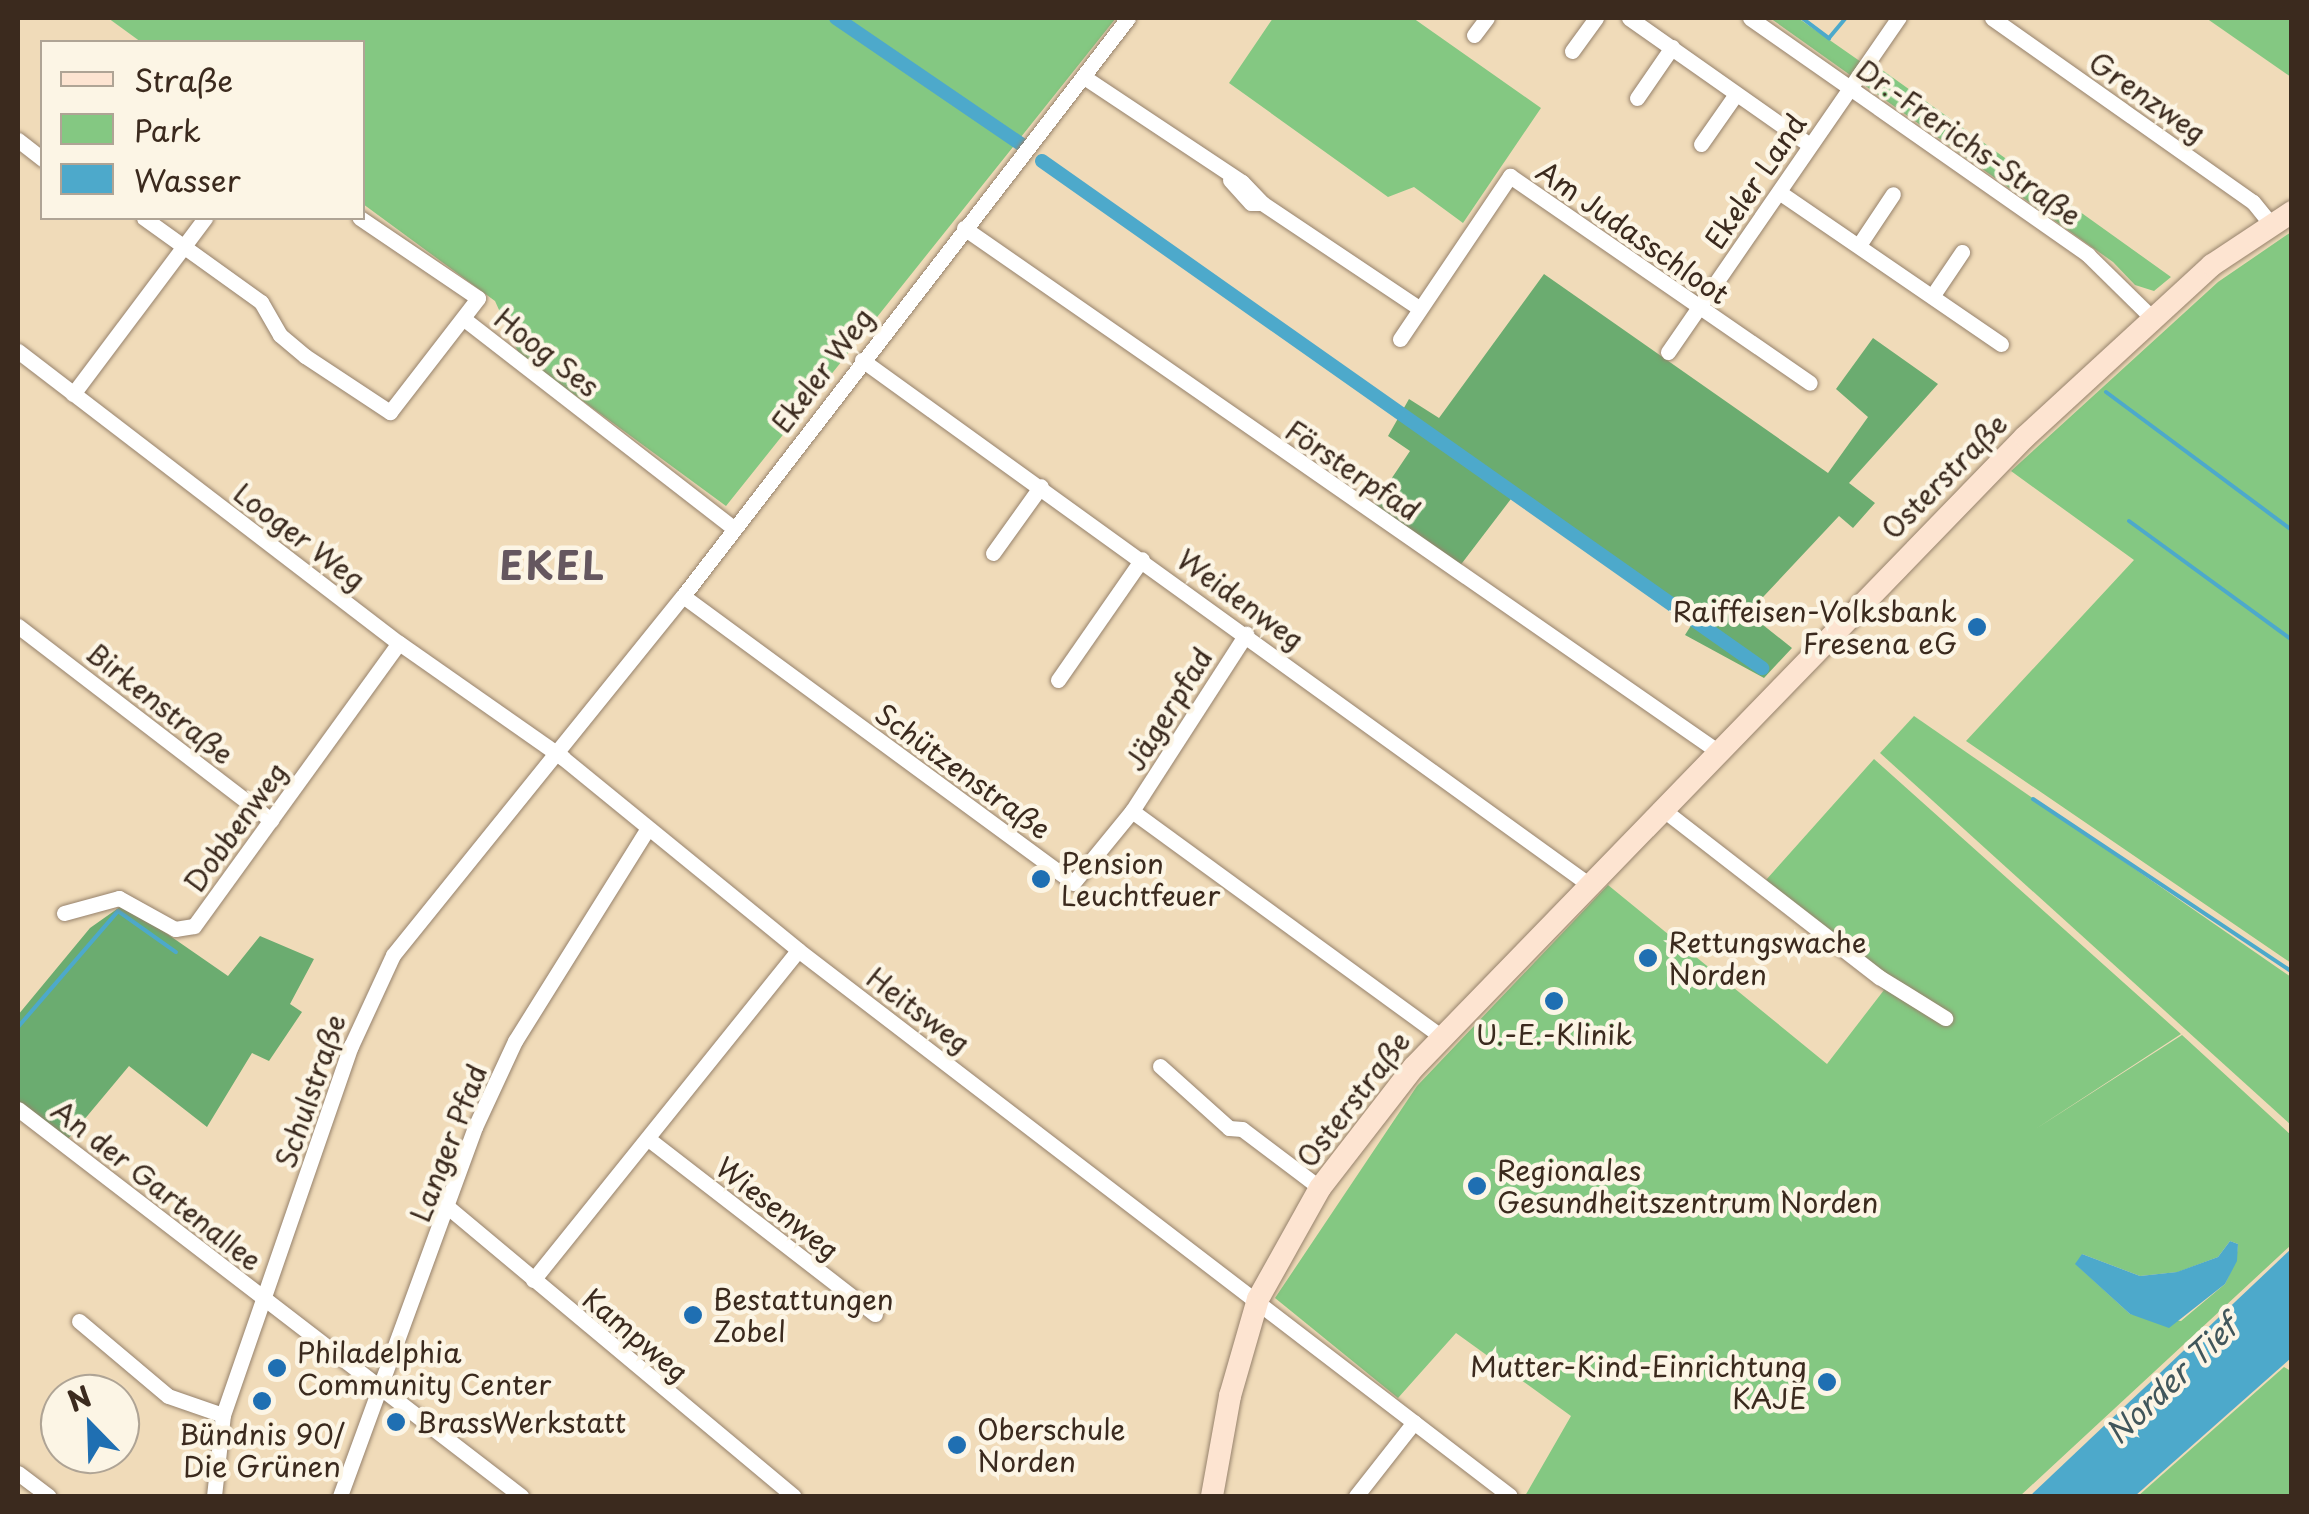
<!DOCTYPE html>
<html>
<head>
<meta charset="utf-8">
<style>
	body { margin:0 }
	#map { position:relative; width:2309px; height:1514px; overflow:hidden; background:#f0dbb9; font-family:"Playpen Sans",sans-serif }
	div>[style] { position:absolute }
	.green>* { inset:0; background:#84c882 }
	.forest>* { inset:0; background:#6bac70 }
	.water>* { inset:0; background:#4da9cb }
	.stream>* { height:4px; margin:-2px; padding:0 2px; transform-origin:2px; border-radius:2px; background:#4da9cb }
	.canal>* { height:14px; margin:-7px; padding:0 7px; transform-origin:7px; border-radius:7px; background:#4da9cb }
	.roads { filter:drop-shadow(0 0 2px #96826c) drop-shadow(0 0 2px #96826c) }
	.street>* { height:15px; margin:-7.5px; padding:0 7.5px; transform-origin:7.5px; border-radius:7.5px; background:#fff }
	.secondary>* { height:22px; margin:-11px; padding:0 11px; transform-origin:11px; border-radius:11px; background:#fde4d1 }
	.dots>* { width:28px; height:28px; translate:-50% -50%; box-sizing:border-box; border:5px solid #fcf5e5; border-radius:50% }
	span { translate:-50% -50%; white-space:nowrap; text-align:center; line-height:1.15; -webkit-text-stroke:9px #fcf5e5; paint-order:stroke }
	.street-label { font-size:28px; color:#3b2a1e }
	.poi-label { font-size:28px; color:#3b2a1e }
	.right { translate:-100% -50%; text-align:right }
	.left { translate:0 -50%; text-align:left }
	.water-label { font-size:30px; color:#41565b; font-style:italic }
	.district-label { font-size:38px; color:#65575f; font-weight:700; letter-spacing:2.5px }
	.frame { position:absolute; inset:0; border:20px solid #3b2a1e; pointer-events:none }
	.legend { position:absolute; left:40px; top:40px; width:325px; height:180px; box-sizing:border-box; background:#fcf5e5; border:2px solid #afa495; margin:0; padding:12px 18px; list-style:none; font-size:30px; color:#3b2a1e }
	.legend li { display:flex; align-items:center; gap:20px; height:50px }
	.legend b { width:50px; border:2px solid #afa495 }
	.north { position:absolute; left:40px; top:1374px; width:100px; height:100px; box-sizing:border-box; background:#fcf5e5; border:2px solid #afa495; border-radius:50%; rotate:337deg; font-size:28px; font-weight:700; line-height:40px; text-align:center; color:#3b2a1e }
	.north::after { content:''; display:block; margin:auto; width:35px; height:45px; background:#1f6fb2; clip-path:polygon(50% 0,100% 100%,50% 72%,0 100%) }
</style>
</head>
<body>
<div id="map">
	<div class="green">
		<div style="clip-path:polygon(108px 18px,1116px 18px,726px 506px,519px 354px,495px 301px,363px 204px,362px 42px,141px 42px)"></div>
		<div style="clip-path:polygon(1273px 18px,1413px 18px,1541px 108px,1463px 223px,1414px 187px,1388px 197px,1229px 83px)"></div>
		<div style="clip-path:polygon(1770px 18px,1798px 18px,1874px 71px,1878px 67px,2171px 277px,2154px 291px,2135px 285px,2113px 262px)"></div>
		<div style="clip-path:polygon(2206px 18px,2291px 18px,2291px 77px)"></div>
		<div style="clip-path:polygon(2291px 232px,2291px 963px,1966px 741px,2134px 560px,2011px 471px,2218px 282px)"></div>
		<div style="clip-path:polygon(1914px 716px,2291px 977px,2291px 1125px,1880px 753px)"></div>
		<div style="clip-path:polygon(evenodd,1874px 759px,2181px 1034px,2034px 1130px,2182px 1035px,2291px 1135px,2291px 1245px,2020px 1496px,1525px 1496px,1571px 1416px,1456px 1333px,1398px 1398px,1275px 1298px,1417px 1086px,1608px 885px,1827px 1064px,1884px 990px,1766px 880px,1874px 759px,2230px 1241px,2238px 1244px,2236px 1261px,2225px 1284px,2181px 1321px,2130px 1314px,2080px 1268px,2082px 1254px,2140px 1276px,2178px 1272px,2218px 1257px,2230px 1241px)"></div>
		<div style="clip-path:polygon(2284px 1367px,2291px 1371px,2291px 1496px,2138px 1496px)"></div>
	</div>
	<div class="forest">
		<div style="clip-path:polygon(1544px 274px,1828px 473px,1868px 417px,1836px 389px,1873px 338px,1938px 384px,1849px 483px,1875px 503px,1853px 528px,1839px 516px,1748px 613px,1792px 648px,1764px 678px,1685px 635px,1695px 619px,1514px 495px,1456px 571px,1369px 512px,1410px 451px,1388px 436px,1409px 399px,1439px 418px)"></div>
		<div style="clip-path:polygon(124px 904px,228px 976px,260px 936px,314px 959px,290px 1004px,302px 1012px,269px 1061px,252px 1053px,207px 1127px,129px 1066px,63px 1145px,18px 1106px,18px 1015px,90px 928px)"></div>
	</div>
	<div class="water">
		<div style="clip-path:polygon(2230px 1241px,2238px 1244px,2237px 1261px,2225px 1284px,2169px 1328px,2130px 1314px,2075px 1264px,2082px 1254px,2140px 1276px,2177px 1272px,2218px 1257px)"></div>
		<div style="clip-path:polygon(2291px 1249px,2291px 1358px,2135px 1496px,2030px 1496px)"></div>
	</div>
	<div class="stream">
		<div style="left:1802px;top:18px;width:34px;rotate:37deg"></div>
		<div style="left:1829px;top:38px;width:26px;rotate:-50deg"></div>
		<div style="left:2106px;top:392px;width:232px;rotate:36.6deg"></div>
		<div style="left:2129px;top:521px;width:202px;rotate:36.1deg"></div>
		<div style="left:2033px;top:799px;width:311px;rotate:33.7deg"></div>
		<div style="left:18px;top:1027px;width:153px;rotate:-49.2deg"></div>
		<div style="left:118px;top:911px;width:71px;rotate:35.3deg"></div>
	</div>
	<div class="canal">
		<div style="left:836px;top:18px;width:225px;rotate:34.3deg"></div>
		<div style="left:1042px;top:161px;width:881px;rotate:35.15deg"></div>
	</div>
	<div class="roads">
		<div class="street">
			<div style="left:1629px;top:18px;width:221px;rotate:35.1deg"></div>
			<div style="left:1750px;top:18px;width:413px;rotate:35deg"></div>
			<div style="left:2088px;top:255px;width:88px;rotate:44.5deg"></div>
			<div style="left:1992px;top:18px;width:319px;rotate:35.2deg"></div>
			<div style="left:2253px;top:202px;width:27px;rotate:51deg"></div>
			<div style="left:1474px;top:35px;width:21px;rotate:-53deg"></div>
			<div style="left:1572px;top:51px;width:41px;rotate:-54deg"></div>
			<div style="left:1087px;top:79px;width:186px;rotate:33.6deg"></div>
			<div style="left:1242px;top:182px;width:29px;rotate:46deg"></div>
			<div style="left:1637px;top:98px;width:62px;rotate:-55.5deg"></div>
			<div style="left:18px;top:140px;width:31px;rotate:38deg"></div>
			<div style="left:1701px;top:144px;width:61px;rotate:-55deg"></div>
			<div style="left:1230px;top:180px;width:31px;rotate:48deg"></div>
			<div style="left:1251px;top:203px;width:11px"></div>
			<div style="left:1262px;top:203px;width:189px;rotate:33.8deg"></div>
			<div style="left:1779px;top:192px;width:269px;rotate:34.4deg"></div>
			<div style="left:144px;top:218px;width:144px;rotate:35.7deg"></div>
			<div style="left:261px;top:302px;width:38px;rotate:60deg"></div>
			<div style="left:280px;top:335px;width:33px;rotate:40deg"></div>
			<div style="left:305px;top:356px;width:102px;rotate:33.4deg"></div>
			<div style="left:390px;top:412px;width:144px;rotate:-52.3deg"></div>
			<div style="left:478px;top:298px;width:143px;rotate:-145.9deg"></div>
			<div style="left:964px;top:228px;width:915px;rotate:34.77deg"></div>
			<div style="left:1859px;top:245px;width:61px;rotate:-56.3deg"></div>
			<div style="left:1933px;top:295px;width:52px;rotate:-56deg"></div>
			<div style="left:464px;top:319px;width:341px;rotate:37.8deg"></div>
			<div style="left:1400px;top:339px;width:197px;rotate:-56deg"></div>
			<div style="left:1510px;top:176px;width:364px;rotate:34.6deg"></div>
			<div style="left:18px;top:351px;width:480px;rotate:37.5deg"></div>
			<div style="left:399px;top:643px;width:200px;rotate:35deg"></div>
			<div style="left:563px;top:758px;width:303px;rotate:39.2deg"></div>
			<div style="left:798px;top:950px;width:897px;rotate:37.48deg"></div>
			<div style="left:1668px;top:352px;width:406px;rotate:-55.4deg"></div>
			<div style="left:862px;top:360px;width:894px;rotate:35.81deg"></div>
			<div style="left:73px;top:394px;width:220px;rotate:-53.1deg"></div>
			<div style="left:993px;top:553px;width:82px;rotate:-54.4deg"></div>
			<div style="left:683px;top:596px;width:484px;rotate:36.3deg"></div>
			<div style="left:1073px;top:883px;width:93px;rotate:-50.7deg"></div>
			<div style="left:1132px;top:811px;width:382px;rotate:36.1deg"></div>
			<div style="left:18px;top:626px;width:319px;rotate:37.5deg"></div>
			<div style="left:1058px;top:680px;width:147px;rotate:-55.2deg"></div>
			<div style="left:1661px;top:808px;width:276px;rotate:37.8deg"></div>
			<div style="left:1879px;top:977px;width:78px;rotate:31.8deg"></div>
			<div style="left:1132px;top:811px;width:211px;rotate:-57.2deg"></div>
			<div style="left:64px;top:913px;width:57px;rotate:-15.3deg"></div>
			<div style="left:119px;top:898px;width:64px;rotate:29deg"></div>
			<div style="left:175px;top:929px;width:19px;rotate:-9deg"></div>
			<div style="left:194px;top:926px;width:349px;rotate:-54.1deg"></div>
			<div style="left:1160px;top:1066px;width:93px;rotate:41.9deg"></div>
			<div style="left:1229px;top:1128px;width:13px;rotate:4deg"></div>
			<div style="left:1242px;top:1129px;width:98px;rotate:37.1deg"></div>
			<div style="left:18px;top:1109px;width:635px;rotate:37.57deg"></div>
			<div style="left:651px;top:1141px;width:283px;rotate:37.7deg"></div>
			<div style="left:449px;top:1208px;width:449px;rotate:39.9deg"></div>
			<div style="left:533px;top:1280px;width:423px;rotate:-51.2deg"></div>
			<div style="left:79px;top:1321px;width:116px;rotate:40.1deg"></div>
			<div style="left:168px;top:1396px;width:58px;rotate:19.1deg"></div>
			<div style="left:18px;top:1473px;width:38px;rotate:37deg"></div>
			<div style="left:214px;top:1496px;width:81px;rotate:-83.7deg"></div>
			<div style="left:223px;top:1415px;width:391px;rotate:-70.9deg"></div>
			<div style="left:351px;top:1046px;width:100px;rotate:-65.2deg"></div>
			<div style="left:393px;top:955px;width:461px;rotate:-51.1deg"></div>
			<div style="left:683px;top:596px;width:729px;rotate:-52.41deg"></div>
			<div style="left:340px;top:1496px;width:393px;rotate:-69.9deg"></div>
			<div style="left:475px;top:1127px;width:95px;rotate:-65.1deg"></div>
			<div style="left:515px;top:1041px;width:249px;rotate:-58deg"></div>
			<div style="left:1356px;top:1496px;width:94px;rotate:-51.9deg"></div>
		</div>
		<div class="secondary">
			<div style="left:1212px;top:1496px;width:102px;rotate:-79.8deg"></div>
			<div style="left:1230px;top:1396px;width:101px;rotate:-73.9deg"></div>
			<div style="left:1258px;top:1299px;width:127px;rotate:-60.8deg"></div>
			<div style="left:1320px;top:1188px;width:153px;rotate:-52.2deg"></div>
			<div style="left:1414px;top:1067px;width:878px;rotate:-45.88deg"></div>
			<div style="left:2025px;top:437px;width:254px;rotate:-42.6deg"></div>
			<div style="left:2212px;top:265px;width:96px;rotate:-33.5deg"></div>
		</div>
	</div>
	<div class="dots">
		<div style="left:1977px;top:627px;background:#1f6fb2"></div>
		<div style="left:1041px;top:879px;background:#1f6fb2"></div>
		<div style="left:1648px;top:958px;background:#1f6fb2"></div>
		<div style="left:1554px;top:1001px;background:#1f6fb2"></div>
		<div style="left:1477px;top:1186px;background:#1f6fb2"></div>
		<div style="left:693px;top:1315px;background:#1f6fb2"></div>
		<div style="left:277px;top:1368px;background:#1f6fb2"></div>
		<div style="left:1827px;top:1382px;background:#1f6fb2"></div>
		<div style="left:262px;top:1401px;background:#1f6fb2"></div>
		<div style="left:396px;top:1422px;background:#1f6fb2"></div>
		<div style="left:957px;top:1445px;background:#1f6fb2"></div>
	</div>
	<div class="street-label">
		<span style="left:2148px;top:97px;rotate:35deg">Grenzweg</span>
		<span style="left:1969px;top:142px;rotate:35deg">Dr.-Frerichs-Straße</span>
		<span style="left:1755px;top:181px;rotate:-56deg">Ekeler Land</span>
		<span style="left:1633px;top:232px;rotate:35deg">Am Judasschloot</span>
		<span style="left:547px;top:352px;rotate:38deg">Hoog Ses</span>
		<span style="left:822px;top:370px;rotate:-53deg">Ekeler Weg</span>
		<span style="left:1353px;top:470px;rotate:34deg">Försterpfad</span>
		<span style="left:1944px;top:476px;rotate:-45deg">Osterstraße</span>
		<span style="left:300px;top:536px;rotate:37deg">Looger Weg</span>
		<span style="left:1241px;top:599px;rotate:36deg">Weidenweg</span>
		<span style="left:160px;top:703px;rotate:38deg">Birkenstraße</span>
		<span style="left:1168px;top:709px;rotate:-58deg">Jägerpfad</span>
		<span style="left:963px;top:771px;rotate:36deg">Schützenstraße</span>
		<span style="left:235px;top:827px;rotate:-54deg">Dobbenweg</span>
		<span style="left:919px;top:1010px;rotate:37deg">Heitsweg</span>
		<span style="left:310px;top:1091px;rotate:-71deg">Schulstraße</span>
		<span style="left:1353px;top:1099px;rotate:-52deg">Osterstraße</span>
		<span style="left:448px;top:1143px;rotate:-69deg">Langer Pfad</span>
		<span style="left:157px;top:1185px;rotate:38deg">An der Gartenallee</span>
		<span style="left:778px;top:1208px;rotate:38deg">Wiesenweg</span>
		<span style="left:636px;top:1335px;rotate:40deg">Kampweg</span>
	</div>
	<div class="poi-label">
		<span class="right" style="left:1957px;top:627px">Raiffeisen-Volksbank<br>Fresena eG</span>
		<span class="left" style="left:1061px;top:879px">Pension<br>Leuchtfeuer</span>
		<span class="left" style="left:1668px;top:958px">Rettungswache<br>Norden</span>
		<span style="left:1554px;top:1034px">U.-E.-Klinik</span>
		<span class="left" style="left:1497px;top:1186px">Regionales<br>Gesundheitszentrum Norden</span>
		<span class="left" style="left:713px;top:1315px">Bestattungen<br>Zobel</span>
		<span class="left" style="left:297px;top:1368px">Philadelphia<br>Community Center</span>
		<span class="right" style="left:1807px;top:1382px">Mutter-Kind-Einrichtung<br>KAJE</span>
		<span class="left" style="left:416px;top:1422px">BrassWerkstatt</span>
		<span class="left" style="left:977px;top:1445px">Oberschule<br>Norden</span>
		<span style="left:262px;top:1450px">Bündnis 90/<br>Die Grünen</span>
	</div>
	<div class="water-label">
		<span style="left:2171px;top:1380px;rotate:-44deg">Norder Tief</span>
	</div>
	<div class="district-label">
		<span style="left:553px;top:565px">EKEL</span>
	</div>
	<div class="frame"></div>
	<ul class="legend">
	<li><b style="height:12px;background:#fde4d1"></b>Straße</li>
	<li><b style="height:28px;background:#84c882"></b>Park</li>
	<li><b style="height:28px;background:#4da9cb"></b>Wasser</li>
	</ul>
	<div class="north">N</div>
</div>
</body>
</html>
